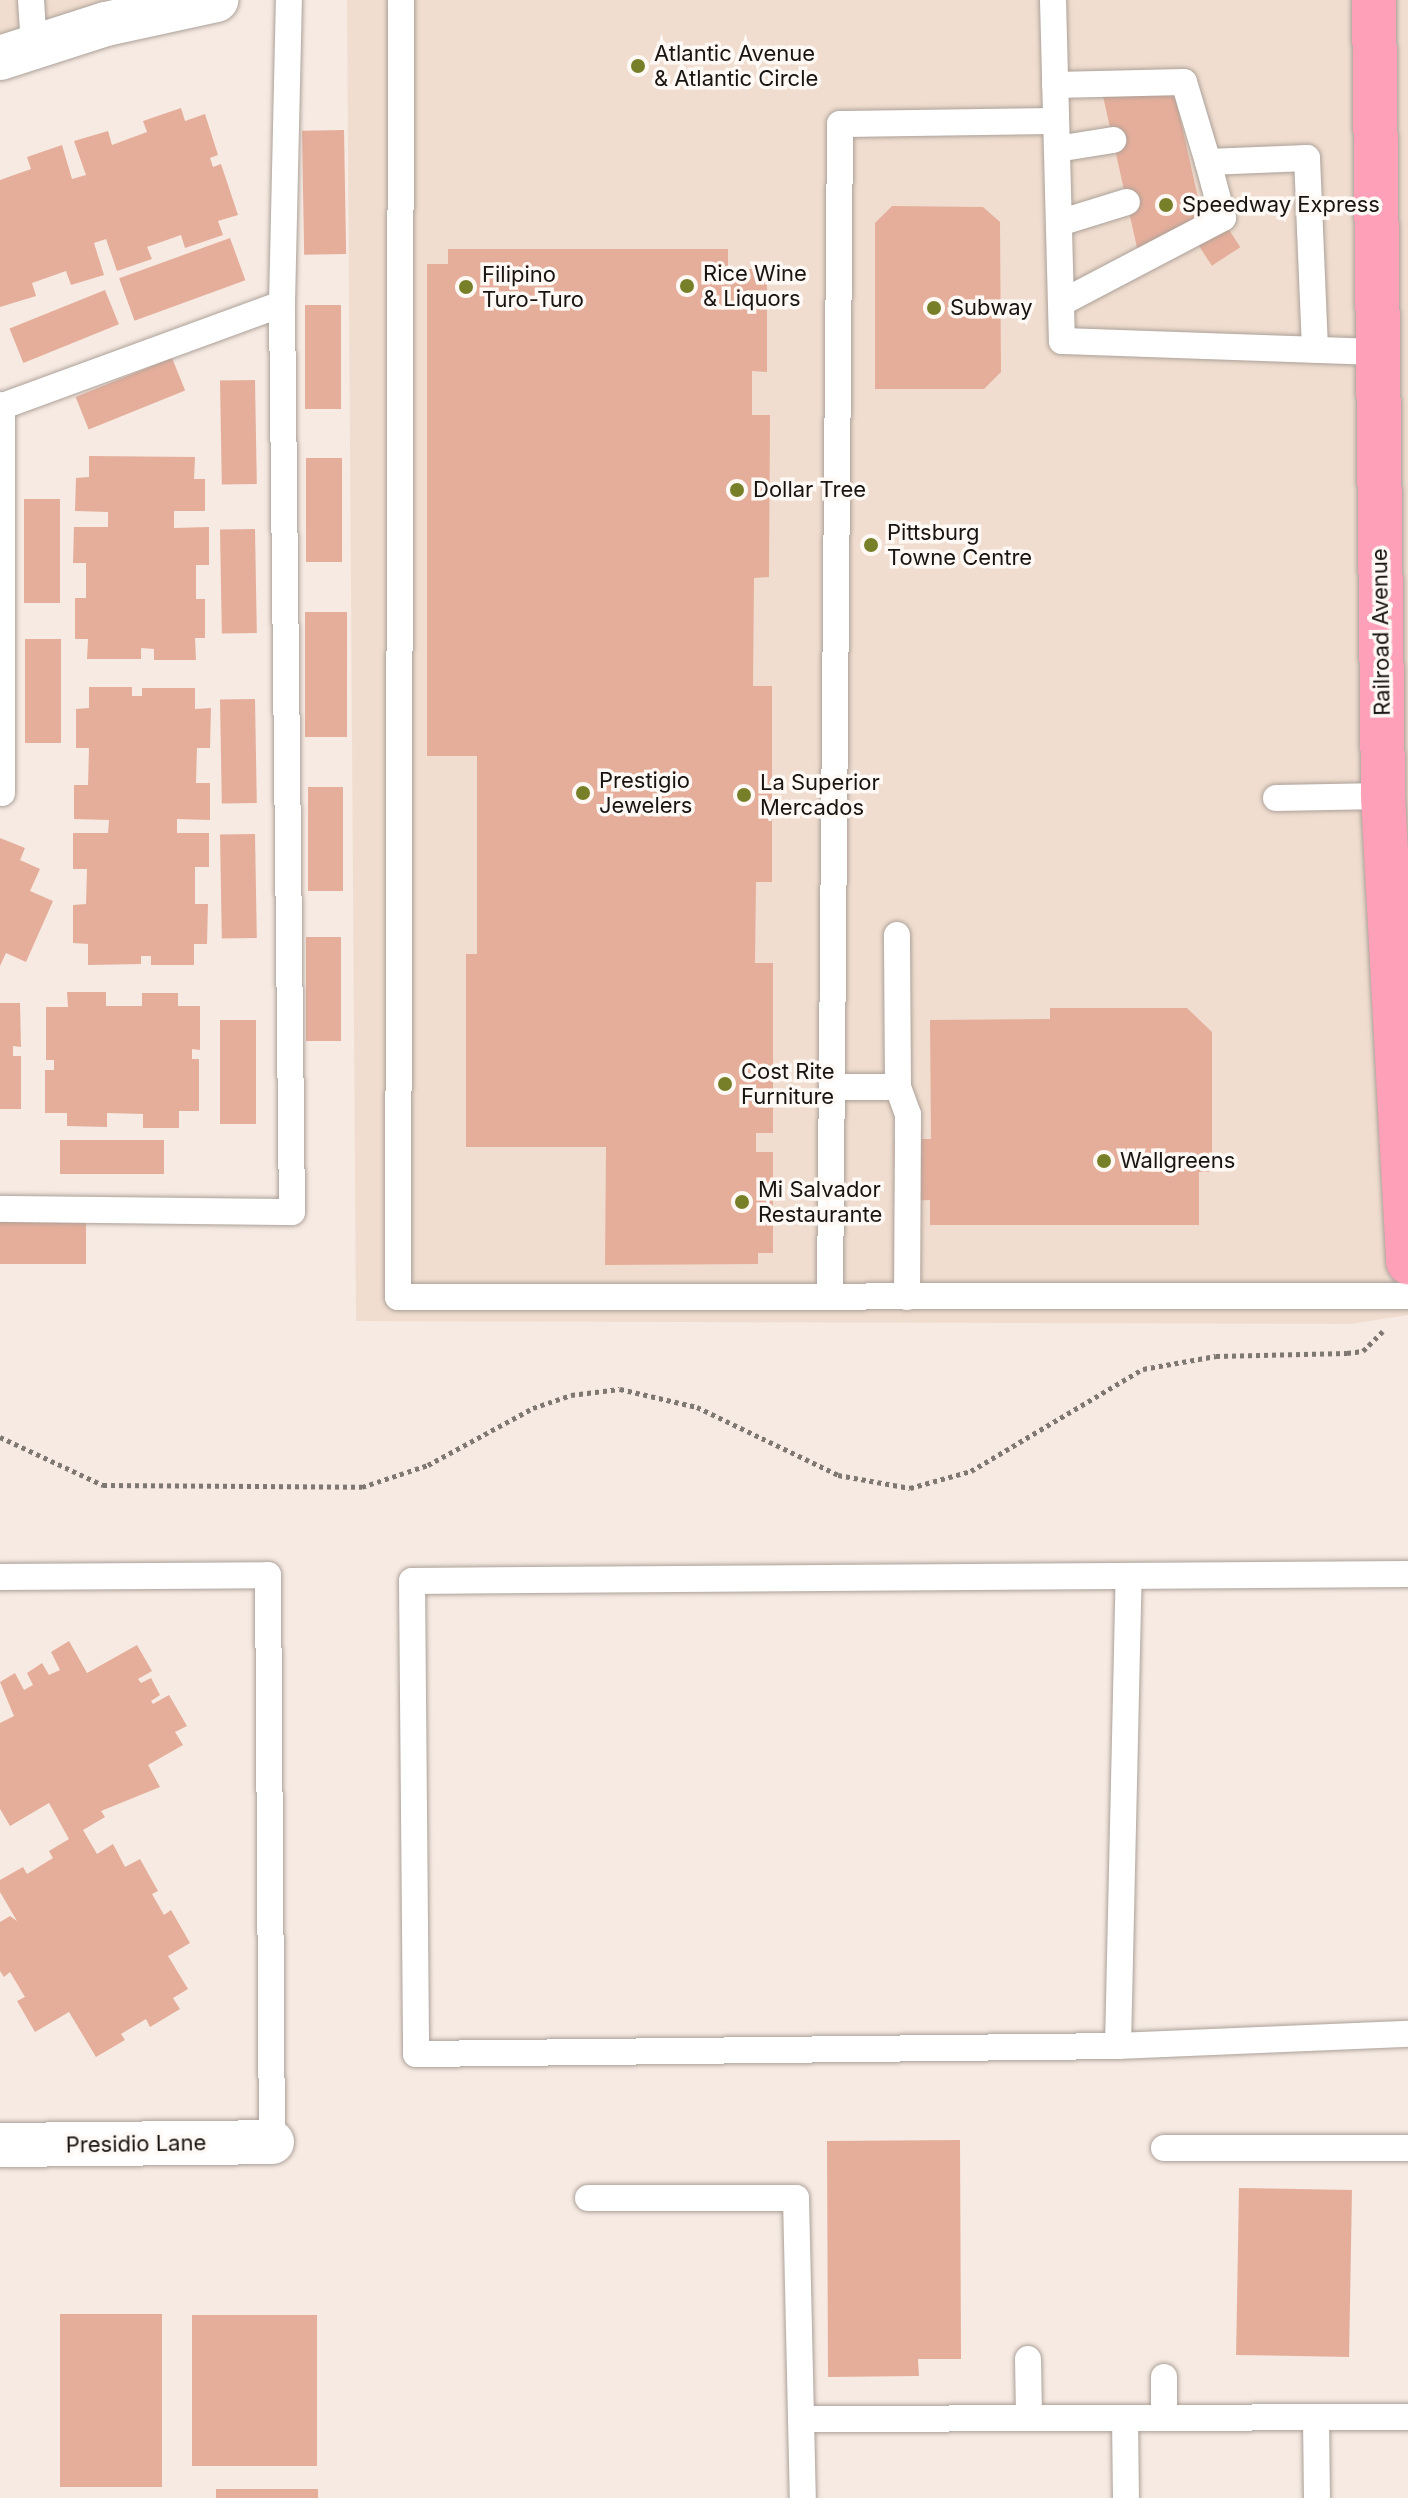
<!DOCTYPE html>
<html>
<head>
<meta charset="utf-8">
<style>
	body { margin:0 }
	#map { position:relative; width:1408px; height:2498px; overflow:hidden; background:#f6eae2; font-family:Inter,sans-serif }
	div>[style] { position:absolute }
	.built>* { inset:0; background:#f0ddcf }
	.building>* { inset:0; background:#e5ae9b; transform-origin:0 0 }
	.path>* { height:5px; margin-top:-2.5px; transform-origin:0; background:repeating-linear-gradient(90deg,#7f7872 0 4px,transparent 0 8px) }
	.roads { filter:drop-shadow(0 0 2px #aca199) drop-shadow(0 0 2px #aca199) }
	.service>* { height:26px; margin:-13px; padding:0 13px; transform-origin:13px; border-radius:13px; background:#fff }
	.minor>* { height:44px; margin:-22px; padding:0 22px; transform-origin:22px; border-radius:22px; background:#fff }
	.trunk>* { height:44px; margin:-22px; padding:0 22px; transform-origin:22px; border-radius:22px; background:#fea0b7 }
	.dots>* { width:22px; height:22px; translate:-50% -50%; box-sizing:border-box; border:4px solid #fef9f5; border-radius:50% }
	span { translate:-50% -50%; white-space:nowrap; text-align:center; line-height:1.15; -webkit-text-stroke:7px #fef9f5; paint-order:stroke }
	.poi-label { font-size:22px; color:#181411 }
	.left { translate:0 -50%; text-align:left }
	.street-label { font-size:22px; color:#181411 }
</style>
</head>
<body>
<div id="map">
	<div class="built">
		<div style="clip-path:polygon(0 0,175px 0,0 61px)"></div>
		<div style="clip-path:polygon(347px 0,1408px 0,1408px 1315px,1350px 1324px,356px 1321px)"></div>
	</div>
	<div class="building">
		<div style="clip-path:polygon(1098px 74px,1170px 75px,1182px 126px,1202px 216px,1138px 252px)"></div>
		<div style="clip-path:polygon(181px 108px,185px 121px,205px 114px,218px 155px,210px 158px,213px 167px,221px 164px,238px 215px,218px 221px,223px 235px,185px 248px,181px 235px,147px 247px,152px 259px,117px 271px,106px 239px,94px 243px,104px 275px,71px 285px,66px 271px,32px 283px,36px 296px,0 307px,0 180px,31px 169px,27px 157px,62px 145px,72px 179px,86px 175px,74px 141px,108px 131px,112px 145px,147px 132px,143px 121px)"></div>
		<div style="left:344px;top:130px;width:124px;height:42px;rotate:89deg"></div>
		<div style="clip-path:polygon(892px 206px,983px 207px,1000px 222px,1001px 372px,984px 389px,875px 389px,875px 223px)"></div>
		<div style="left:1224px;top:222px;width:30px;height:34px;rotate:57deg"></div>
		<div style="left:230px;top:238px;width:45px;height:118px;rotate:70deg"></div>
		<div style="clip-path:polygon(448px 249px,728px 249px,728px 269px,767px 269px,767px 372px,752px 371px,752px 415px,770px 415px,769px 577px,754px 578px,753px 686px,772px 686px,772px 882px,756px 882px,755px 963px,773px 963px,773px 1133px,756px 1133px,756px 1152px,773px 1152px,773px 1253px,758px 1253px,758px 1264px,605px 1265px,606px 1147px,466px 1147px,466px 954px,477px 954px,477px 756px,427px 756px,427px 264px,448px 264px)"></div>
		<div style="left:105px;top:290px;width:37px;height:103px;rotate:68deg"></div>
		<div style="left:341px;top:305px;width:104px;height:36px;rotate:90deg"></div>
		<div style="left:172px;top:358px;width:35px;height:104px;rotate:68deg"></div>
		<div style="left:255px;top:380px;width:104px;height:35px;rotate:89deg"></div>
		<div style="clip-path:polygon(89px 456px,195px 457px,194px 479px,205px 479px,205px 511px,174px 511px,174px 528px,209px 527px,209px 565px,196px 565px,196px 599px,205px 599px,205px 638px,195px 638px,196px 660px,154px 660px,154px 649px,141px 648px,141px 659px,87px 659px,88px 639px,75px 639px,75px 598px,86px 598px,86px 563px,73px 563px,74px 527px,108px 527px,108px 512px,75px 511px,76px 478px,89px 477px)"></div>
		<div style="left:306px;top:458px;width:36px;height:104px"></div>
		<div style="left:60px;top:499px;width:104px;height:36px;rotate:90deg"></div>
		<div style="left:255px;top:529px;width:104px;height:35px;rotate:89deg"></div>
		<div style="left:305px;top:612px;width:42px;height:125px"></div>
		<div style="left:61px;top:639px;width:104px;height:36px;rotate:90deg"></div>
		<div style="clip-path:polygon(89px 687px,132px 687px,132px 696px,142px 696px,142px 688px,195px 688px,195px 709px,211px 708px,210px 748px,197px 748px,196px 783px,210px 783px,210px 820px,177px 819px,177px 833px,209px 833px,209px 867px,195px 867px,195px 904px,208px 904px,207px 944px,194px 944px,194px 965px,151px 965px,151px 956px,141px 956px,141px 964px,88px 965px,88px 944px,73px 943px,73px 905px,86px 904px,87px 869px,73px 869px,73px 833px,108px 833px,109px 820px,74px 819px,74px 785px,88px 785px,89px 748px,76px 748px,76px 709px,89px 708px)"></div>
		<div style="left:255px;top:699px;width:104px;height:35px;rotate:89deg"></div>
		<div style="left:308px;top:787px;width:35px;height:104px"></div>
		<div style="left:255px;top:834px;width:104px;height:35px;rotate:89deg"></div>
		<div style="clip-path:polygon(0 838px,25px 848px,20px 860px,40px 869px,30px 891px,53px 901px,26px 962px,6px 953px,0 966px)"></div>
		<div style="left:306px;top:937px;width:35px;height:104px"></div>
		<div style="clip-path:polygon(67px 992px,106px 992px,106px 1006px,142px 1006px,142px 993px,178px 993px,178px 1006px,200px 1006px,200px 1050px,192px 1049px,192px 1059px,199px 1059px,199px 1111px,179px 1111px,179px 1128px,143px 1128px,143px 1114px,107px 1113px,107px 1127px,67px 1126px,67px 1113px,45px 1113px,45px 1070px,54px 1070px,54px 1060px,46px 1060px,46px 1007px,68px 1007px)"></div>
		<div style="clip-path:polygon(0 1003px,20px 1003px,21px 1047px,13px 1046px,13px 1056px,21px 1056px,21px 1109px,0 1109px)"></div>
		<div style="clip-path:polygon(1050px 1008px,1187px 1008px,1212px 1032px,1212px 1172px,1199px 1172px,1199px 1225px,930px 1225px,930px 1200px,894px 1201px,894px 1139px,931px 1139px,930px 1020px,1050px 1019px)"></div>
		<div style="left:220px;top:1020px;width:36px;height:104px"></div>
		<div style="left:60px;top:1140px;width:104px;height:34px"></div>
		<div style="left:86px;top:1222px;width:42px;height:86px;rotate:90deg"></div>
		<div style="clip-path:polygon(69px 1641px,87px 1673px,137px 1645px,152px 1671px,138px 1679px,141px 1683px,151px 1678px,160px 1695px,151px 1701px,153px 1704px,169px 1695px,187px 1726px,175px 1732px,183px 1745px,148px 1765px,160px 1787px,101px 1811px,105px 1817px,83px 1830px,97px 1854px,113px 1844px,125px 1867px,140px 1859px,158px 1891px,152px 1894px,164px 1915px,171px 1910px,190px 1943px,168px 1956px,188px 1989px,173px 1998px,180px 2009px,150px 2027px,146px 2019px,121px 2034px,125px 2040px,96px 2057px,69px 2012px,35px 2032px,17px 2001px,25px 1997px,10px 1972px,4px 1977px,0 1971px,0 1922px,10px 1916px,17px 1921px,0 1892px,0 1880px,23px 1867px,27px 1874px,53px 1858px,49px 1851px,69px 1839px,49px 1803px,10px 1826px,0 1809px,0 1723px,14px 1716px,0 1682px,15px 1673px,24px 1690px,33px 1685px,27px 1673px,42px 1663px,49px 1675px,60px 1670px,51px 1652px)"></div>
		<div style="clip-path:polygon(960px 2140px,961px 2359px,918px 2359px,919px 2376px,828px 2377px,827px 2141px)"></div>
		<div style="left:1239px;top:2188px;width:113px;height:167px;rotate:1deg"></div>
		<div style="left:60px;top:2314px;width:102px;height:173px"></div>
		<div style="left:192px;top:2315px;width:125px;height:151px"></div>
		<div style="left:318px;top:2489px;width:9px;height:102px;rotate:90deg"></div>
	</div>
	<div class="path">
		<div style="left:0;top:1437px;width:114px;rotate:25deg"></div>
		<div style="left:103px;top:1485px;width:259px;rotate:0.4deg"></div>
		<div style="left:362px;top:1487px;width:70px;rotate:-18.4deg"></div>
		<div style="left:428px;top:1465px;width:119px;rotate:-28.5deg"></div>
		<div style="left:533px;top:1408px;width:40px;rotate:-18.9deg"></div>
		<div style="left:571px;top:1395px;width:49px;rotate:-7deg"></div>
		<div style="left:620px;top:1389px;width:79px;rotate:13.2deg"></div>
		<div style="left:697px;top:1407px;width:157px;rotate:25.7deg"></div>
		<div style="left:838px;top:1475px;width:73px;rotate:10.2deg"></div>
		<div style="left:910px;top:1488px;width:63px;rotate:-15.6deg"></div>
		<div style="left:971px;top:1471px;width:200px;rotate:-30.7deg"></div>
		<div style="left:1143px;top:1369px;width:74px;rotate:-10.1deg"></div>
		<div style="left:1216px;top:1356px;width:131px;rotate:-1.3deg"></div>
		<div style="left:1347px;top:1353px;width:16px;rotate:-7deg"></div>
		<div style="left:1363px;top:1351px;width:28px;rotate:-45deg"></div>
	</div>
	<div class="roads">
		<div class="service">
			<div style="left:31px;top:0;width:46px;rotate:86.3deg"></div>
			<div style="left:401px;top:0;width:1297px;rotate:90.13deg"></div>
			<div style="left:398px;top:1297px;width:1010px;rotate:-0.06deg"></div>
			<div style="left:1053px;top:0;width:341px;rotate:88.5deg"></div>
			<div style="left:1062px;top:341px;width:316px;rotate:2deg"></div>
			<div style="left:1055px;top:85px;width:129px;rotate:-1.3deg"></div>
			<div style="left:1184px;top:82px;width:84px;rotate:73.3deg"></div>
			<div style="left:1208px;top:162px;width:99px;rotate:-2.3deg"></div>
			<div style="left:1307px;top:158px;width:192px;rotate:87.6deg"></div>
			<div style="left:1057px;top:149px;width:57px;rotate:-9.1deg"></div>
			<div style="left:1059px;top:223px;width:71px;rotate:-17.2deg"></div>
			<div style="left:1061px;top:303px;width:183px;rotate:-27.7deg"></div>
			<div style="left:1223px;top:218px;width:58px;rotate:-105deg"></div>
			<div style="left:282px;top:304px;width:304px;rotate:-88.7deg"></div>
			<div style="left:0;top:407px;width:300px;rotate:-20.1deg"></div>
			<div style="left:282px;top:304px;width:908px;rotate:89.37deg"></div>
			<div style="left:292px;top:1212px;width:292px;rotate:-179.4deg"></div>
			<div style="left:2px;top:793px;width:388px;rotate:-90deg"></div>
			<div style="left:1276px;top:798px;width:107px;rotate:-1.1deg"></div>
			<div style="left:832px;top:1087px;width:66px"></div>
			<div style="left:898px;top:1087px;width:152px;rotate:-90.4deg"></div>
			<div style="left:898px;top:1087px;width:29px;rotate:70deg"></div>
			<div style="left:908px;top:1114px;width:183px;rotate:90.3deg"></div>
			<div style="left:830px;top:1297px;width:1173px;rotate:-89.51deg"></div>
			<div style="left:840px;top:124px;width:216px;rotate:-0.8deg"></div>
			<div style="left:1408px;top:1574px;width:996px;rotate:179.6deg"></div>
			<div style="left:412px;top:1581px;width:473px;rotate:89.5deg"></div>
			<div style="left:416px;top:2054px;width:702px;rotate:-0.65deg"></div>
			<div style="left:1118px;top:2046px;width:290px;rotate:-2.4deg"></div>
			<div style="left:0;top:1577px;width:268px;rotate:-0.4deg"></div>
			<div style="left:268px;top:1575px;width:567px;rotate:89.6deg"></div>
			<div style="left:1118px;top:2046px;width:467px;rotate:-88.7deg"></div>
			<div style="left:1164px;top:2148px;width:244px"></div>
			<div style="left:588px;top:2198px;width:208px"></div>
			<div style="left:796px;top:2198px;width:300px;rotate:88.7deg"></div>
			<div style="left:1028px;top:2359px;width:59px;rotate:89deg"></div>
			<div style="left:1164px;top:2377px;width:41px;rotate:90deg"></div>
			<div style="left:1125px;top:2418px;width:80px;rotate:89.3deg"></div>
			<div style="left:1316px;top:2418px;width:80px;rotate:89.3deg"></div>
			<div style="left:801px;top:2419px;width:607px;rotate:-0.19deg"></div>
		</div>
		<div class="minor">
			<div style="left:0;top:58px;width:111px;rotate:-17.8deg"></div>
			<div style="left:106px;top:24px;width:113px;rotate:-12.3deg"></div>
			<div style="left:0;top:2145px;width:272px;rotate:-0.6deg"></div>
		</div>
		<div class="trunk">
			<div style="left:1374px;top:0;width:796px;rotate:89.35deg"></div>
			<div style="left:1383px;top:796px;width:467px;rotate:86.9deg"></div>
		</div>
	</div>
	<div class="dots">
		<div style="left:638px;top:66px;background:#787f29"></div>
		<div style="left:1166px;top:205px;background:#787f29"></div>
		<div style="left:687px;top:286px;background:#787f29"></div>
		<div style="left:466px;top:287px;background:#787f29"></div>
		<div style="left:934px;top:308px;background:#787f29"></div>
		<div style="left:737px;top:490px;background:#787f29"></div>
		<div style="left:871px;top:545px;background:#787f29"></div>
		<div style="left:583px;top:793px;background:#787f29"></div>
		<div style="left:744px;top:795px;background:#787f29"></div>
		<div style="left:725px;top:1084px;background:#787f29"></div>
		<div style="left:1104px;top:1161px;background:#787f29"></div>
		<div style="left:742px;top:1202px;background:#787f29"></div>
	</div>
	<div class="poi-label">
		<span class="left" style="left:654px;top:66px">Atlantic Avenue<br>&amp; Atlantic Circle</span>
		<span class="left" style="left:1182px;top:205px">Speedway Express</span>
		<span class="left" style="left:703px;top:286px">Rice Wine<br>&amp; Liquors</span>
		<span class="left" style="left:482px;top:287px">Filipino<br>Turo-Turo</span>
		<span class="left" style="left:950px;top:308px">Subway</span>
		<span class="left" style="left:753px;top:490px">Dollar Tree</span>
		<span class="left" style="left:887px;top:545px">Pittsburg<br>Towne Centre</span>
		<span class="left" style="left:599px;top:793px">Prestigio<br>Jewelers</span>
		<span class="left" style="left:760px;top:795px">La Superior<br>Mercados</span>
		<span class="left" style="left:741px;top:1084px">Cost Rite<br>Furniture</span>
		<span class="left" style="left:1120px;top:1161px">Wallgreens</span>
		<span class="left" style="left:758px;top:1202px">Mi Salvador<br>Restaurante</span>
	</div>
	<div class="street-label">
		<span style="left:1381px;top:632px;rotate:-91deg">Railroad Avenue</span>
		<span style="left:136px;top:2144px;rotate:-1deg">Presidio Lane</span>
	</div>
</div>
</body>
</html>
